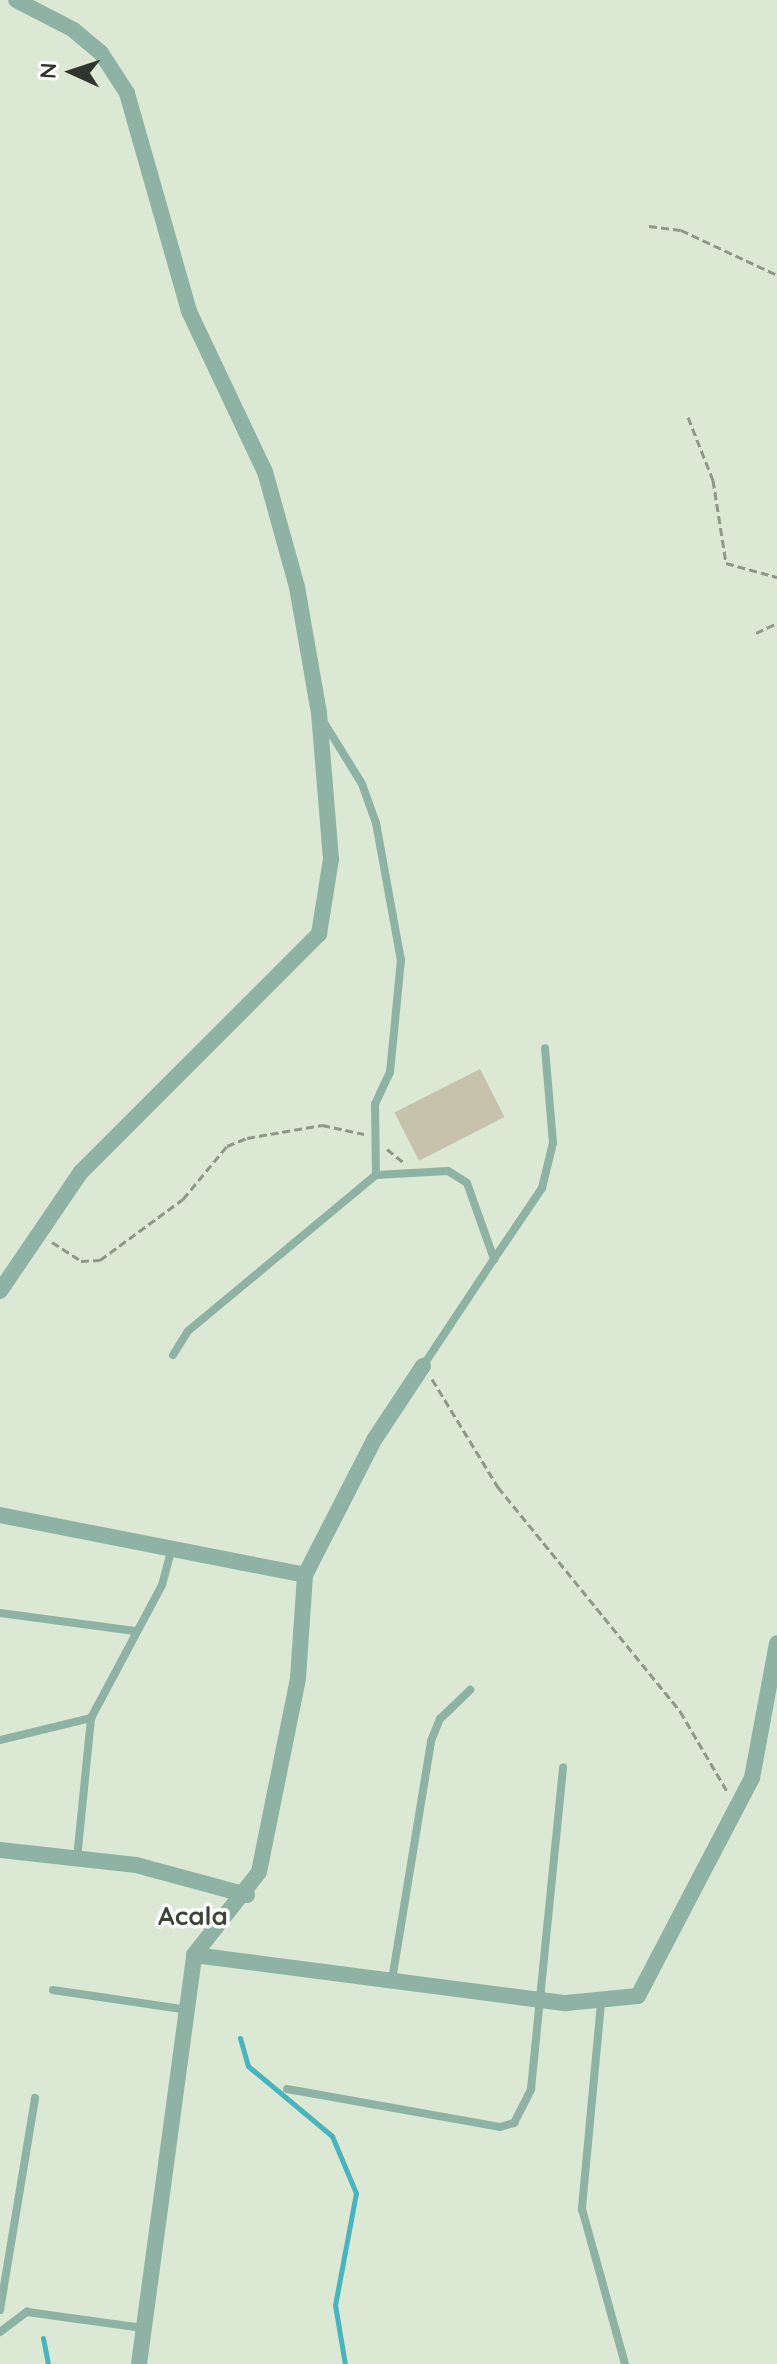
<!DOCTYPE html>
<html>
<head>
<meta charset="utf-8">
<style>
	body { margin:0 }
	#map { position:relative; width:777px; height:2364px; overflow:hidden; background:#dbe8d3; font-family:Quicksand,sans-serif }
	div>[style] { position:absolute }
	.stream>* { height:5px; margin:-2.5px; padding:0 2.5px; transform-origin:2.5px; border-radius:2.5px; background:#48b4be }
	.building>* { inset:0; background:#c6c2ac; transform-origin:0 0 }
	.path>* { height:3px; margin-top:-1.5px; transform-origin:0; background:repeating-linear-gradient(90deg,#8e9788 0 8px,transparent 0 12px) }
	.service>* { height:8px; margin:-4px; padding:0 4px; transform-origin:4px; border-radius:4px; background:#8eb2a3 }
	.minor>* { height:16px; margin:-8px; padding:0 8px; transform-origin:8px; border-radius:8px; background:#8eb2a3 }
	span { translate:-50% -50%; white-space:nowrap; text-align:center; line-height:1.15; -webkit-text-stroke:7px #fff; paint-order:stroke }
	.quarter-label { font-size:26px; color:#3b4535; font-weight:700 }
	.north { position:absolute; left:32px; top:32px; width:80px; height:80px; -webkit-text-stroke:6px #fff; paint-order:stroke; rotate:273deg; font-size:22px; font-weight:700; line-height:32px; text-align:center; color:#30352d }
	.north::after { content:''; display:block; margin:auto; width:28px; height:36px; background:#30352d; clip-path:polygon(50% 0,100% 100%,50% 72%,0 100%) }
</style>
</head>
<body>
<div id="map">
	<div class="stream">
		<div style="left:240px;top:2038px;width:29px;rotate:74deg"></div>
		<div style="left:248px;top:2066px;width:109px;rotate:39.8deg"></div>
		<div style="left:332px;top:2136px;width:62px;rotate:67.2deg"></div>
		<div style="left:356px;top:2193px;width:114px;rotate:100.6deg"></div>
		<div style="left:335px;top:2305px;width:60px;rotate:80.4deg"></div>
		<div style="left:43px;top:2338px;width:26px;rotate:79deg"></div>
	</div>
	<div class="building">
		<div style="left:480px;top:1069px;width:54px;height:96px;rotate:63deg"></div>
	</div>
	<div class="path">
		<div style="left:649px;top:226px;width:32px;rotate:7deg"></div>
		<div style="left:681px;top:230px;width:106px;rotate:25.1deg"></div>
		<div style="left:688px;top:417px;width:68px;rotate:68.4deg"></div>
		<div style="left:713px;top:480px;width:84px;rotate:81.1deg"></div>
		<div style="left:726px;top:563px;width:53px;rotate:15.4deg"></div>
		<div style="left:756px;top:633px;width:23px;rotate:-25deg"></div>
		<div style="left:387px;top:1149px;width:21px;rotate:39deg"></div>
		<div style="left:52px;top:1242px;width:35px;rotate:33deg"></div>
		<div style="left:81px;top:1261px;width:19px;rotate:-3deg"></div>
		<div style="left:100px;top:1260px;width:103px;rotate:-36.3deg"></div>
		<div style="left:183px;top:1199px;width:69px;rotate:-50.3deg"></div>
		<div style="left:227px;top:1146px;width:22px;rotate:-22deg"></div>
		<div style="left:247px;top:1138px;width:76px;rotate:-9.8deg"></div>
		<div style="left:322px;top:1125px;width:43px;rotate:12.1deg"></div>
		<div style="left:432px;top:1379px;width:127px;rotate:58.6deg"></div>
		<div style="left:498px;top:1487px;width:289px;rotate:50.9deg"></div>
		<div style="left:680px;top:1711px;width:93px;rotate:59.6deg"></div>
	</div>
	<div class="service">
		<div style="left:325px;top:724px;width:70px;rotate:58.3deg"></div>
		<div style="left:362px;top:784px;width:41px;rotate:70.3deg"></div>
		<div style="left:376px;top:823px;width:139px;rotate:79.7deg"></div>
		<div style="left:401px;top:960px;width:113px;rotate:95.6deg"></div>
		<div style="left:390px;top:1072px;width:35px;rotate:115deg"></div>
		<div style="left:375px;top:1104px;width:71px;rotate:89.2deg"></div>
		<div style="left:376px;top:1175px;width:72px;rotate:-3.2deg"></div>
		<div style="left:448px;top:1171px;width:22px;rotate:32deg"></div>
		<div style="left:467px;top:1183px;width:81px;rotate:70.4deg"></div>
		<div style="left:494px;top:1259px;width:128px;rotate:123.6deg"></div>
		<div style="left:494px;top:1259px;width:86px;rotate:-55.9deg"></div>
		<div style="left:542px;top:1188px;width:46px;rotate:-76.3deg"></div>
		<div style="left:553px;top:1143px;width:95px;rotate:-94.8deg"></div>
		<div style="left:173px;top:1355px;width:28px;rotate:-58deg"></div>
		<div style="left:188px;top:1331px;width:244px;rotate:-39.7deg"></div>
		<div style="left:0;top:1613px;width:136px;rotate:7.6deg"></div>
		<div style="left:0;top:1740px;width:94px;rotate:-13.6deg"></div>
		<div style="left:91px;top:1718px;width:151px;rotate:-61.9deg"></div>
		<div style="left:162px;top:1585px;width:35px;rotate:-75deg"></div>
		<div style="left:77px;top:1859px;width:142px;rotate:-84.3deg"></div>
		<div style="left:392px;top:1980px;width:242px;rotate:-80.7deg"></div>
		<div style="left:431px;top:1741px;width:24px;rotate:-68deg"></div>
		<div style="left:440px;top:1719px;width:42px;rotate:-44deg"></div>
		<div style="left:53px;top:1990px;width:130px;rotate:8.4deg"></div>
		<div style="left:601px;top:2003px;width:207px;rotate:95.3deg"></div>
		<div style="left:582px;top:2209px;width:161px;rotate:74.5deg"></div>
		<div style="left:287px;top:2089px;width:216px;rotate:10.1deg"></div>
		<div style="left:500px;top:2127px;width:15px;rotate:-16deg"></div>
		<div style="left:514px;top:2123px;width:38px;rotate:-63deg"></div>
		<div style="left:531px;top:2089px;width:323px;rotate:-84.3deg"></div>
		<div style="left:0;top:2310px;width:215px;rotate:-80.6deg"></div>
		<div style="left:0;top:2332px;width:34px;rotate:-37deg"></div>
		<div style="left:27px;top:2312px;width:117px;rotate:7.9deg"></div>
	</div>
	<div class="minor">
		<div style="left:0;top:1291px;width:144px;rotate:-55.8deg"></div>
		<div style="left:81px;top:1172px;width:337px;rotate:-45deg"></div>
		<div style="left:319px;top:934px;width:76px;rotate:-80.9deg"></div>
		<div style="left:331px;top:859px;width:146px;rotate:-94.7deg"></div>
		<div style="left:319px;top:713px;width:128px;rotate:-99.9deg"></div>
		<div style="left:297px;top:587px;width:119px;rotate:-105.5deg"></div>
		<div style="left:265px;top:472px;width:178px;rotate:-115.3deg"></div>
		<div style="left:189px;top:311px;width:227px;rotate:-105.9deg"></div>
		<div style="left:127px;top:93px;width:48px;rotate:-123deg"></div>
		<div style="left:101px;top:53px;width:35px;rotate:-140deg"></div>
		<div style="left:74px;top:30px;width:65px;rotate:-152.7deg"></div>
		<div style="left:0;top:1515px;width:311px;rotate:11.1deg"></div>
		<div style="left:0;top:1850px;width:137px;rotate:6.3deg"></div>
		<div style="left:136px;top:1865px;width:115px;rotate:15.1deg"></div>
		<div style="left:194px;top:1955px;width:105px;rotate:-51.9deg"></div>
		<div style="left:259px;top:1872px;width:198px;rotate:-78.6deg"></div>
		<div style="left:298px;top:1678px;width:103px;rotate:-86.1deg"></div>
		<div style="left:305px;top:1575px;width:152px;rotate:-62.9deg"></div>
		<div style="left:374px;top:1440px;width:89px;rotate:-56.5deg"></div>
		<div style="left:139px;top:2364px;width:413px;rotate:-82.3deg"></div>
		<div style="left:194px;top:1955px;width:375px;rotate:7.4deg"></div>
		<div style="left:566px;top:2003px;width:72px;rotate:-5.6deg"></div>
		<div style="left:638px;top:1996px;width:246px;rotate:-62.4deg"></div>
		<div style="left:752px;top:1778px;width:137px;rotate:-79.5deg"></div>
	</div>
	<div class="quarter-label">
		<span style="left:193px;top:1916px">Acala</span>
	</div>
	<div class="north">N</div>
</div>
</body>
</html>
